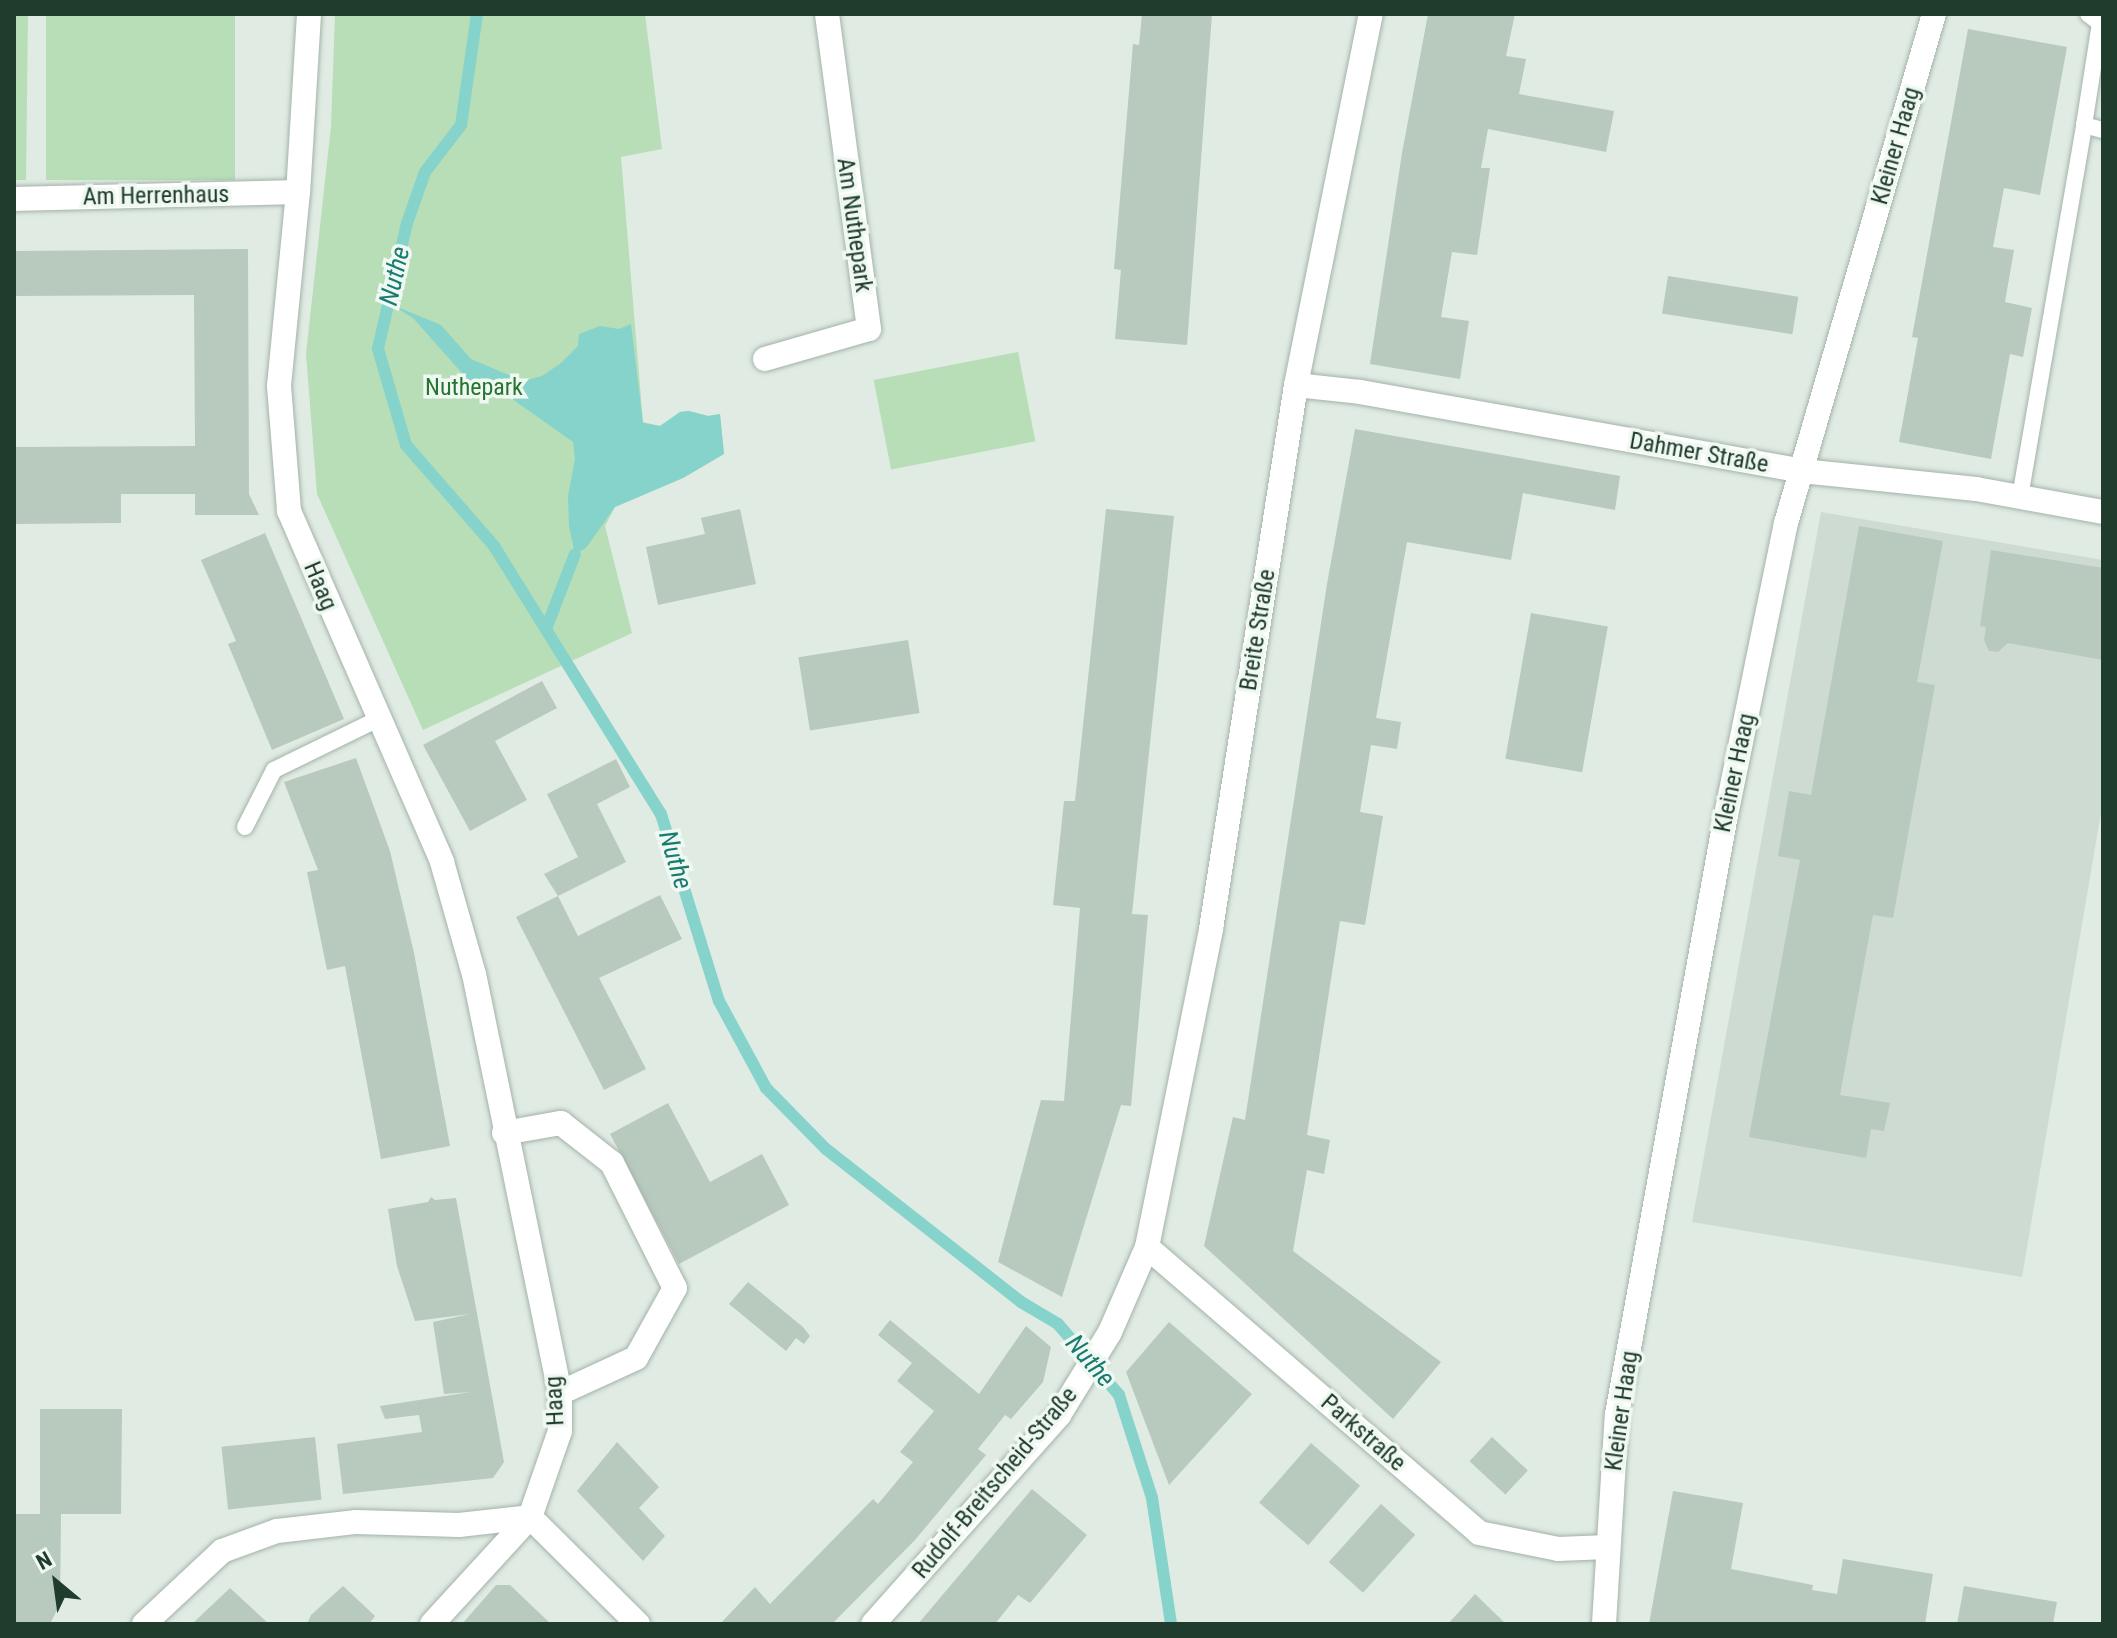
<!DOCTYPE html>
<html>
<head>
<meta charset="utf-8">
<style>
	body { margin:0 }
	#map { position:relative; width:2117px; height:1638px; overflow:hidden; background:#e0ebe3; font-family:"Roboto Condensed",sans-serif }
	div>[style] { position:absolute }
	.built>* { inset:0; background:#cedbd2 }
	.green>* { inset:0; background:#b7deb7; transform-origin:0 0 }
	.water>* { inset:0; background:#85d3ca }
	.stream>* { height:12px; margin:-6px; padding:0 6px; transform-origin:6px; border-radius:6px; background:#85d3ca }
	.building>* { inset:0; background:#b8c9be; transform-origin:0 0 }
	.roads { filter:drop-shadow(0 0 2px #a3b3a9) drop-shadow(0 0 2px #a3b3a9) }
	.service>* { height:16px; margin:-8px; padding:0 8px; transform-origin:8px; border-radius:8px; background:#fff }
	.pedestrian>* { height:24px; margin:-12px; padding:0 12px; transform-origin:12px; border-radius:12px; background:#fff }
	.minor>* { height:24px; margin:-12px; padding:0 12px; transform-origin:12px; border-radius:12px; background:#fff }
	.secondary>* { height:24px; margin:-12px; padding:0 12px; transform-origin:12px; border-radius:12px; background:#fff }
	span { translate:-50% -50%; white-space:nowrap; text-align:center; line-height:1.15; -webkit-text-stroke:7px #f0f8f2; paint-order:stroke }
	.street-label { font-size:24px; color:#203c2d }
	.park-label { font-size:24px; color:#287531 }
	.water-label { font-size:26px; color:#187b71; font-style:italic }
	.frame { position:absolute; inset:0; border:16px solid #203c2d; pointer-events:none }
	.north { position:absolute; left:16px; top:1542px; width:80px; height:80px; -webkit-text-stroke:6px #f0f8f2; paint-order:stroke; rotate:331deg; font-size:22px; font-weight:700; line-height:32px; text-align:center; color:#203c2d }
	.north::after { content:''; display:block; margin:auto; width:28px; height:36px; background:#203c2d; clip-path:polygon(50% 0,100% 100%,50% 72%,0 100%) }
</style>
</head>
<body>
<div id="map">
	<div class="built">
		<div style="clip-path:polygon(1821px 512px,2103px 560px,2103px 801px,2022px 1277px,1692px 1222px)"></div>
	</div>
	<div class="green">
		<div style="clip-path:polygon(14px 14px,28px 14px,26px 180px,14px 180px)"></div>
		<div style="left:46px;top:14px;width:189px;height:166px"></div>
		<div style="clip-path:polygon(335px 14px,645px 14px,662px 149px,621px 157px,643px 422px,660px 426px,680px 412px,689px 411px,708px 416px,720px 414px,724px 454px,683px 478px,615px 507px,605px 526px,632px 633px,423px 730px,317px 494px,306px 354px,331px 126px)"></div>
		<div style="left:1018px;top:352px;width:91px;height:147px;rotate:79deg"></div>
	</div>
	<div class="water">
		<div style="clip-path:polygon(390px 304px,441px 325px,471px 359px,523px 381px,542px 376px,561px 363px,578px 346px,579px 334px,600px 326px,619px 329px,631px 324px,643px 423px,660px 426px,680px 412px,689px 411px,708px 416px,720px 414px,724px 454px,683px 478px,615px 507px,586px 548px,575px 554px,569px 526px,568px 496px,575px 459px,573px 442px,508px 396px,469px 381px,413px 318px)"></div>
	</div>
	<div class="stream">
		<div style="left:477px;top:14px;width:112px;rotate:98.2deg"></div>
		<div style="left:461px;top:125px;width:59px;rotate:127.5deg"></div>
		<div style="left:425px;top:172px;width:54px;rotate:109.4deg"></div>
		<div style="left:407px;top:223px;width:129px;rotate:103deg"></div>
		<div style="left:378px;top:349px;width:100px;rotate:73.7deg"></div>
		<div style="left:406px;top:445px;width:134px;rotate:48.9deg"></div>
		<div style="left:494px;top:546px;width:316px;rotate:58.1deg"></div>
		<div style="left:661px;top:814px;width:196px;rotate:72.8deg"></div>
		<div style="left:719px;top:1001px;width:99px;rotate:61.6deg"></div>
		<div style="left:766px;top:1088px;width:86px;rotate:45.5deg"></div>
		<div style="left:826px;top:1149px;width:248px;rotate:38.1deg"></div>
		<div style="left:1021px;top:1302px;width:43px;rotate:30.7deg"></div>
		<div style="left:1058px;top:1324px;width:94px;rotate:49.3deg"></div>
		<div style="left:1119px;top:1395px;width:108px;rotate:72.2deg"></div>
		<div style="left:1152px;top:1498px;width:127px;rotate:81.4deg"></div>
		<div style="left:546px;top:629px;width:80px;rotate:-68.9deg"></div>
	</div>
	<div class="building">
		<div style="clip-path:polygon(1142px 14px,1212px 14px,1187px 345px,1115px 339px,1121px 270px,1114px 269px,1133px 44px,1139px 45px)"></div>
		<div style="clip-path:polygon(1428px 14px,1515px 14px,1506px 56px,1526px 59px,1519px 94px,1614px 111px,1606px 152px,1488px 129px,1481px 168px,1490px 168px,1477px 255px,1452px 252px,1441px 317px,1469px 321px,1460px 379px,1370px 364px,1402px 153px)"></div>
		<div style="clip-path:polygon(1968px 29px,2067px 47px,2040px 195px,2004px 188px,1993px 247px,2014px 250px,2005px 302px,2032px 308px,2023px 357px,2010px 354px,1991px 459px,1899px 442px,1918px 338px,1912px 337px)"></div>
		<div style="clip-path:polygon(248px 249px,249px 494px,259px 515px,195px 515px,195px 494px,121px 494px,121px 523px,14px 524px,14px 447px,195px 446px,194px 295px,14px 296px,14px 251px)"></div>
		<div style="left:1668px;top:276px;width:132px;height:38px;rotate:9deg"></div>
		<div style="clip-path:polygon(1355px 429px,1620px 476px,1615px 510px,1523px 493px,1511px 560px,1407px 542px,1376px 718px,1401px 722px,1397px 749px,1371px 745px,1360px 812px,1383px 816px,1365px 925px,1340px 921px,1307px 1135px,1330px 1140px,1324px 1174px,1307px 1170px,1293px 1251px,1441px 1362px,1393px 1419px,1204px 1246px,1233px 1117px,1245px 1120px,1327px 584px)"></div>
		<div style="clip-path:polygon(740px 509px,756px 584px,658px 605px,646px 547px,705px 534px,701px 518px)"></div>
		<div style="clip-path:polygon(1106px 509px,1174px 516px,1132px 914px,1148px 915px,1131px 1106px,1121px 1105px,1062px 1297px,998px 1262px,1041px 1100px,1064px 1101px,1080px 908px,1053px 905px,1064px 801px,1075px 801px)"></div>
		<div style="clip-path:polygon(1859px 526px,1943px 541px,1917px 682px,1935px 685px,1893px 918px,1873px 915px,1840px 1095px,1890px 1103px,1884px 1131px,1871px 1129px,1866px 1158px,1749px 1137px,1800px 860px,1778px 856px,1789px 791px,1811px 795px)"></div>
		<div style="clip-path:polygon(265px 533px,344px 719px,272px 750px,228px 644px,236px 641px,201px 560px)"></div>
		<div style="clip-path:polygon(1991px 550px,2103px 568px,2103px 660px,2008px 643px,1998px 652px,1989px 651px,1984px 640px,1986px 627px,1980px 626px)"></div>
		<div style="left:1531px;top:613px;width:78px;height:148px;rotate:10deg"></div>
		<div style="left:908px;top:640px;width:74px;height:111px;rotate:81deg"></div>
		<div style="clip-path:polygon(542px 681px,557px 708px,495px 741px,527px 800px,470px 831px,423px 745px)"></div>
		<div style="clip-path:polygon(356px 758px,390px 851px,414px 953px,450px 1146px,381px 1159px,345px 966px,327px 970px,307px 872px,318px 870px,284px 782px)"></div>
		<div style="clip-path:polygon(616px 759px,630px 787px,597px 804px,626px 862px,558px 896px,544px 874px,578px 857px,547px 794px)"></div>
		<div style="clip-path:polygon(660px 895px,682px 939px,599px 978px,646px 1069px,604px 1090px,516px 917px,558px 896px,578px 936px)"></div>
		<div style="clip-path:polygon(668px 1103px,710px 1182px,762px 1154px,789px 1205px,679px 1264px,610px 1134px)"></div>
		<div style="clip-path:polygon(431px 1197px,435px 1200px,456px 1198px,504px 1462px,493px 1478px,343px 1494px,337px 1444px,422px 1432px,419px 1415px,385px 1419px,380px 1406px,471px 1392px,444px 1394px,433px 1322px,470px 1314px,415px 1321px,397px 1266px,388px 1209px,428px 1202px)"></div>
		<div style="clip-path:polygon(748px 1282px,803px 1327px,810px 1336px,804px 1344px,796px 1338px,786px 1351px,729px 1304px)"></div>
		<div style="clip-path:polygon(890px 1320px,979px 1394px,1026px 1326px,1051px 1347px,1043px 1382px,1011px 1419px,1005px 1415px,978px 1449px,986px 1455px,915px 1540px,832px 1624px,720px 1624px,755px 1587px,770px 1604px,873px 1499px,878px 1504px,913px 1462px,900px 1452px,934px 1411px,897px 1381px,912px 1363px,878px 1335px)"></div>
		<div style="clip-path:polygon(1169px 1322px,1252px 1394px,1169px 1485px,1126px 1372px)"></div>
		<div style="clip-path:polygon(40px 1409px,122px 1409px,121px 1514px,61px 1514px,60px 1604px,50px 1624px,14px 1624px,14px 1514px,40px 1514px)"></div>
		<div style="left:315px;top:1437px;width:63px;height:94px;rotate:84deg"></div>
		<div style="left:1492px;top:1437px;width:49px;height:33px;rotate:43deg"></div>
		<div style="clip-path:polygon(617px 1442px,659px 1487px,639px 1508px,665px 1536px,643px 1561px,577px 1491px)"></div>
		<div style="left:1311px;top:1443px;width:65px;height:79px;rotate:41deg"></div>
		<div style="clip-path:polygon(1032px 1489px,1087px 1535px,1030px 1603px,1018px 1595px,995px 1624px,918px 1624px)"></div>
		<div style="clip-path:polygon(1673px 1491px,1743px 1503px,1731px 1569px,1813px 1585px,1812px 1590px,1837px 1594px,1843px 1559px,1933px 1574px,1925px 1624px,1649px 1624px)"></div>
		<div style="left:1381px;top:1504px;width:46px;height:78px;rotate:42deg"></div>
		<div style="clip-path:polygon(496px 1585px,510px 1585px,551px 1624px,462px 1624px)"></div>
		<div style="clip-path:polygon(343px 1586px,375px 1616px,369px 1624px,307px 1624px,311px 1615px)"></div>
		<div style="clip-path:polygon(1964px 1586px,2057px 1602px,2053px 1624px,1957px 1624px)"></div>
		<div style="clip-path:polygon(230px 1588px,269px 1624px,192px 1624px)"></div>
		<div style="clip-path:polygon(1475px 1594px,1506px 1624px,1448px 1624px)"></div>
	</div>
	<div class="roads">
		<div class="service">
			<div style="left:2088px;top:14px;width:15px;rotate:37deg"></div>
			<div style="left:2100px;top:23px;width:103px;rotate:98.9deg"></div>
			<div style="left:2084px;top:125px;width:20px;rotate:15deg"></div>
			<div style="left:2020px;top:497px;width:377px;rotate:-80.2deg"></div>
			<div style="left:245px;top:827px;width:64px;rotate:-63deg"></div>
			<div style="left:274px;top:770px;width:116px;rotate:-26.1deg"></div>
		</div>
		<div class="pedestrian">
			<div style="left:1147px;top:1247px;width:324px;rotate:-78.6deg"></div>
			<div style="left:1211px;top:929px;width:551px;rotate:-81.12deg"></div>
			<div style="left:1296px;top:385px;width:379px;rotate:-78.6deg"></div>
		</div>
		<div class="minor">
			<div style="left:14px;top:199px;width:284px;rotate:-1.4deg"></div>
			<div style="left:765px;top:359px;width:108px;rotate:-16.1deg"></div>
			<div style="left:869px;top:329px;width:318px;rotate:-97.6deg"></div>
			<div style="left:1296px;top:385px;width:64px;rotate:6.2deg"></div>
			<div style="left:1360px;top:392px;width:449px;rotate:10.1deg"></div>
			<div style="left:1802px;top:471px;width:175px;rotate:5.9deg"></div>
			<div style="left:1976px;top:489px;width:129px;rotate:10.3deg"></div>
			<div style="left:504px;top:1133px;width:58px;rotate:-10deg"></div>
			<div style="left:561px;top:1123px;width:65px;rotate:38.1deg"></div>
			<div style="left:612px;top:1163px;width:140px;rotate:63.3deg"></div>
			<div style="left:675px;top:1288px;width:80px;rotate:119.1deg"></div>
			<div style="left:636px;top:1358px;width:84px;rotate:155.3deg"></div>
			<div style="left:144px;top:1624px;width:107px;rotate:-43.1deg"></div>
			<div style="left:222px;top:1551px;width:59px;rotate:-20deg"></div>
			<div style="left:277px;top:1531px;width:80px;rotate:-6.5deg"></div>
			<div style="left:356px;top:1522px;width:103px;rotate:1.7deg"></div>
			<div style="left:459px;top:1525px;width:71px;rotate:-6.4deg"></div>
			<div style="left:873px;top:1624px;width:280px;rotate:-48.3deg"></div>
			<div style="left:1059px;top:1415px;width:97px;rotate:-58.4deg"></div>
			<div style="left:1110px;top:1332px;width:93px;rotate:-66.5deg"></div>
			<div style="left:1147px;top:1247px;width:438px;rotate:40.7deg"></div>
			<div style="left:1479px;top:1533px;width:81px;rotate:11.4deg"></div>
			<div style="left:1558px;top:1549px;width:50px;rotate:-2.3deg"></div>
			<div style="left:1604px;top:1624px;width:210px;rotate:-86.5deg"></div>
			<div style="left:1617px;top:1414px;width:609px;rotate:-79.69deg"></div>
			<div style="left:1726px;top:815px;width:298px;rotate:-78.4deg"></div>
			<div style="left:1786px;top:523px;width:530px;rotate:-73.79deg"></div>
		</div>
		<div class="secondary">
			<div style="left:309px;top:14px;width:178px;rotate:93.5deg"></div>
			<div style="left:298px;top:192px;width:195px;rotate:95.6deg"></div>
			<div style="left:279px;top:386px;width:125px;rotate:85.4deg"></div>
			<div style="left:289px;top:511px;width:383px;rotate:66.4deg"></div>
			<div style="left:442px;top:862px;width:116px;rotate:74.1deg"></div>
			<div style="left:474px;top:974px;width:428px;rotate:78.4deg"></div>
			<div style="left:560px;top:1393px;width:38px;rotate:90deg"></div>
			<div style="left:560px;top:1431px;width:91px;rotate:109.2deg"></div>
			<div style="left:530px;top:1517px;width:145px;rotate:132.5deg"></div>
			<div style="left:530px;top:1517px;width:152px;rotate:44.7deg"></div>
		</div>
	</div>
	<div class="street-label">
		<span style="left:1896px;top:146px;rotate:-74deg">Kleiner Haag</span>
		<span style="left:156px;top:196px;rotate:-1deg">Am Herrenhaus</span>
		<span style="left:854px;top:225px;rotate:82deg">Am Nuthepark</span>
		<span style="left:1699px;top:453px;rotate:10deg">Dahmer Straße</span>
		<span style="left:320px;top:586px;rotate:67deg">Haag</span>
		<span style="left:1258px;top:630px;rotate:-81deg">Breite Straße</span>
		<span style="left:1735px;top:773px;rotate:-78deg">Kleiner Haag</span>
		<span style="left:555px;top:1401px;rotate:-93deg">Haag</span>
		<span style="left:1622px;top:1411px;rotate:-82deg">Kleiner Haag</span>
		<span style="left:1363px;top:1433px;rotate:41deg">Parkstraße</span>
		<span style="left:995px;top:1483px;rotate:-50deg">Rudolf-Breitscheid-Straße</span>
	</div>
	<div class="park-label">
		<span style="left:474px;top:388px">Nuthepark</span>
	</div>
	<div class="water-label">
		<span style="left:395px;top:276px;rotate:-77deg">Nuthe</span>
		<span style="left:675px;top:860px;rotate:73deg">Nuthe</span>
		<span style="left:1090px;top:1361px;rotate:49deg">Nuthe</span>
	</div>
	<div class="frame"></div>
	<div class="north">N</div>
</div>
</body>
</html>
